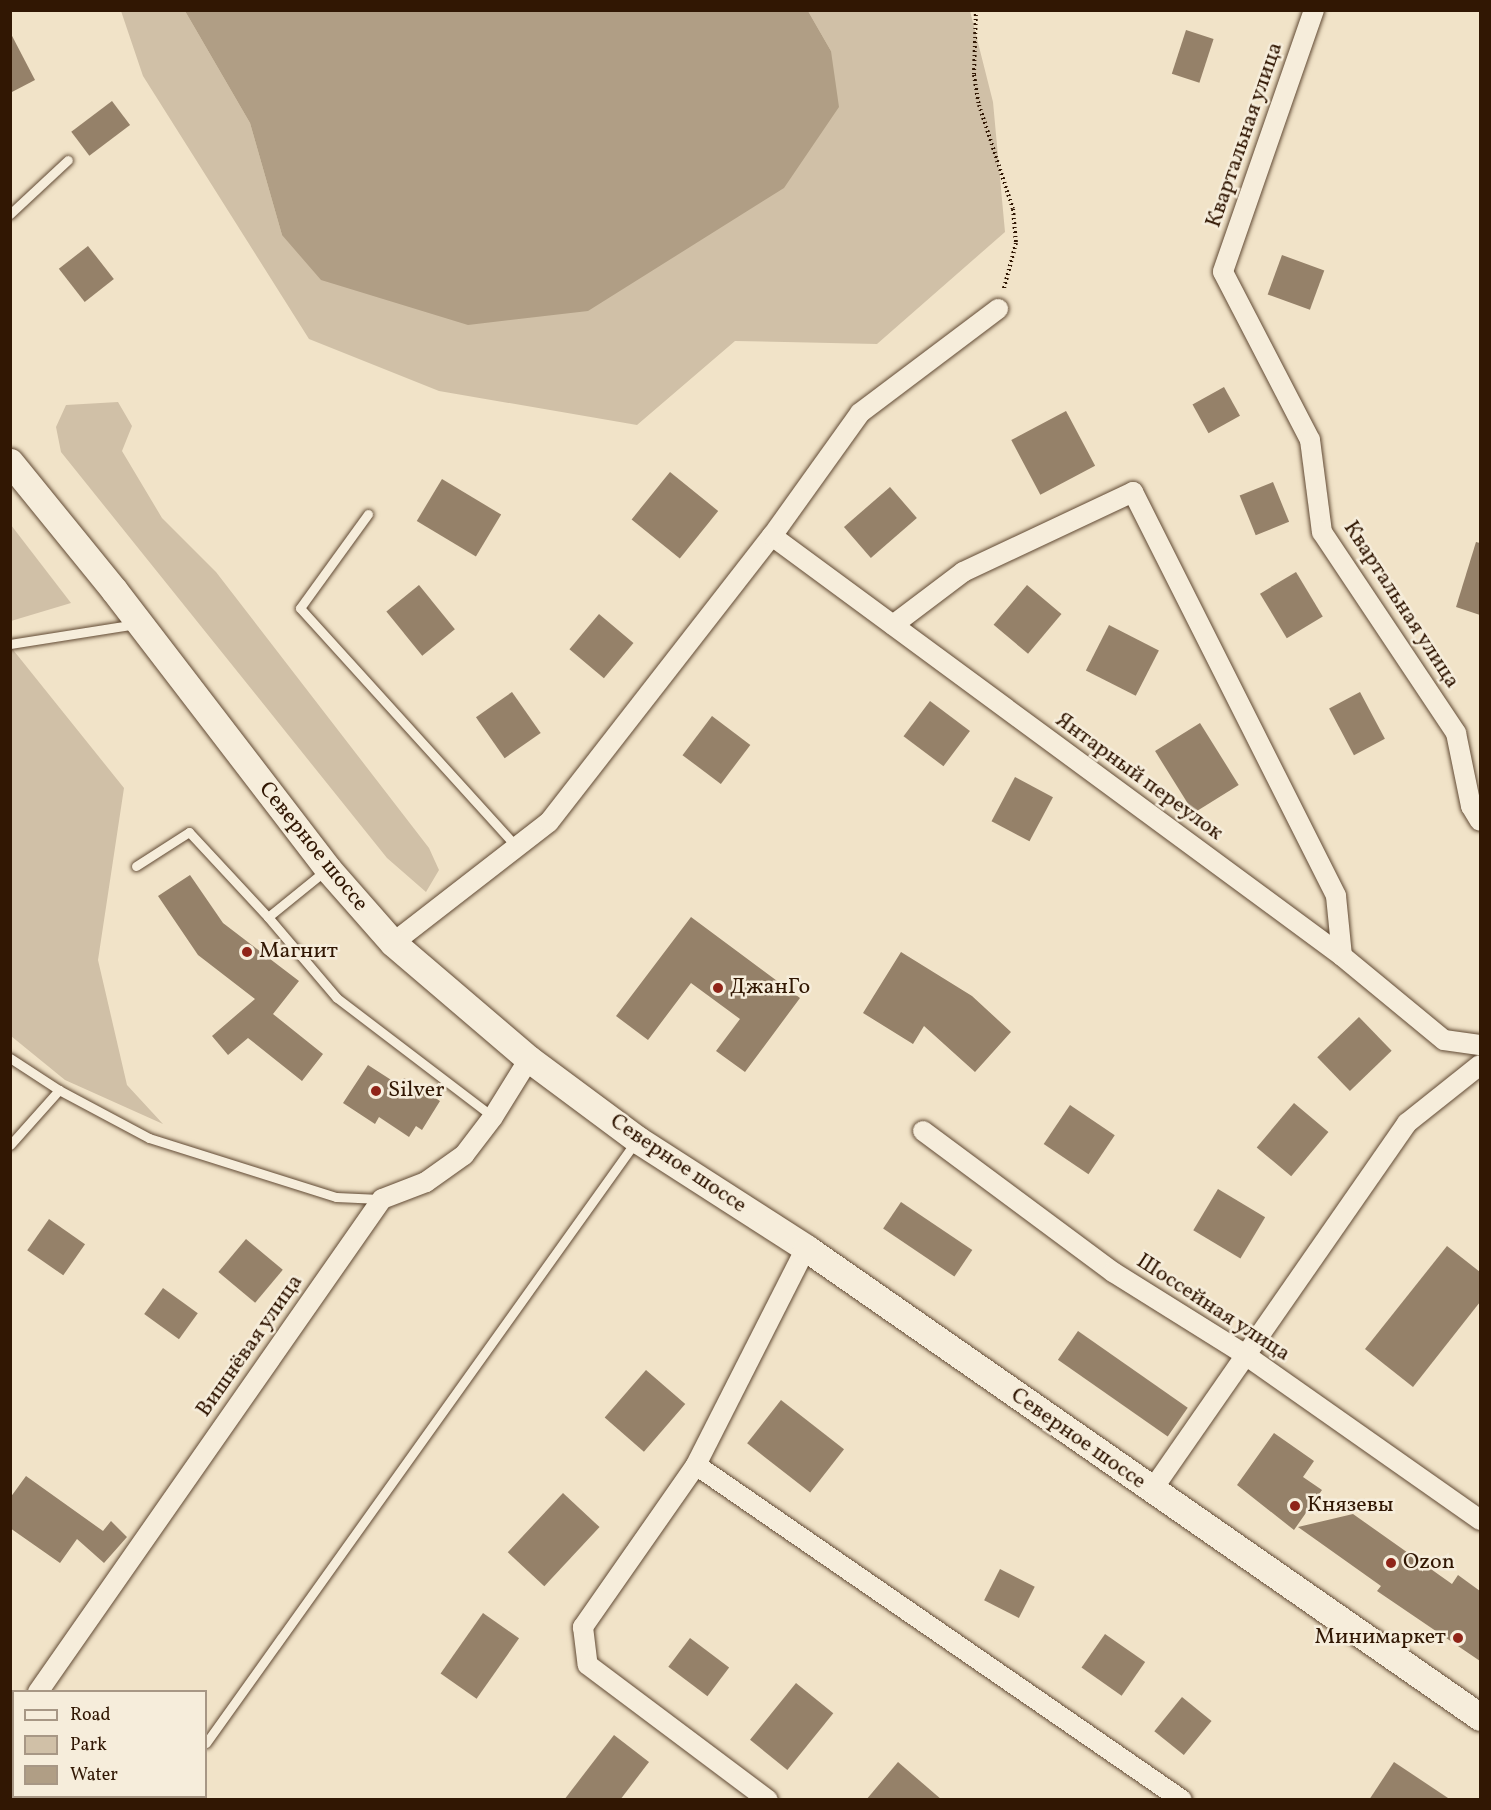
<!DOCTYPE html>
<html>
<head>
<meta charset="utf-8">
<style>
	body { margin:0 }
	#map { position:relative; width:1491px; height:1810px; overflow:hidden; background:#f1e3c8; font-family:Vollkorn,serif }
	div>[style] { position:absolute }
	.green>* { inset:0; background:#d0c0a7 }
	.water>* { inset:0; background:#b09e85 }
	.building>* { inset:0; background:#958169; transform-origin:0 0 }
	.path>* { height:4px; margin-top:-2px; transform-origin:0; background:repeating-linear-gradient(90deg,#311703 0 1.5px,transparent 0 4.5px) }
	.roads { filter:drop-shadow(0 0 2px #614a34) drop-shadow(0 0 2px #614a34) }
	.service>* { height:9px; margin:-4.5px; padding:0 4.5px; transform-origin:4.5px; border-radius:4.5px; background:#f6eddb }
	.minor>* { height:20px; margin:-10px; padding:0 10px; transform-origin:10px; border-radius:10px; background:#f6eddb }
	.secondary>* { height:27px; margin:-13.5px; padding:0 13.5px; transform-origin:13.5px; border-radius:13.5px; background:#f6eddb }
	.dots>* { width:16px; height:16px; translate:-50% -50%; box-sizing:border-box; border:3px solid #f6eddb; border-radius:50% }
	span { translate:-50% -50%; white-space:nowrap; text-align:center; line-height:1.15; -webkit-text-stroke:5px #f6eddb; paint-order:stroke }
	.street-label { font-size:22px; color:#311703 }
	.poi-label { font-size:22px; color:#311703 }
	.left { translate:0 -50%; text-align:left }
	.right { translate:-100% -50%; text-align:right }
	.frame { position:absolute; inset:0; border:12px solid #311703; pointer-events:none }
	.legend { position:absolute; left:12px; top:1690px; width:195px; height:108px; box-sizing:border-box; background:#f6eddb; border:2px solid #a79785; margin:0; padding:8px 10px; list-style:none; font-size:18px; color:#311703 }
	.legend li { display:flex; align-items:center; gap:12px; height:30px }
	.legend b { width:30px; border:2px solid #a79785 }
</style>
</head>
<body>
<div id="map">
	<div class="green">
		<div style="clip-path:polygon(121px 11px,185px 11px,250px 123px,282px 235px,831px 51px,808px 11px,970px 11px,993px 102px,1005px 232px,877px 344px,735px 341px,637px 425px,439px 391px,309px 339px,143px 76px)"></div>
		<div style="clip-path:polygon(118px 402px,132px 426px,122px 451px,162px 518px,216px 572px,429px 848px,439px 870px,426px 892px,387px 858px,61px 452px,56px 427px,66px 405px)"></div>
		<div style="clip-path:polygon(11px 525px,71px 603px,11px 621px)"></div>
		<div style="clip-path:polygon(10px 646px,124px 788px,98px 960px,127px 1085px,163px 1124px,65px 1080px,11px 1036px)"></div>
	</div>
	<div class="water">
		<div style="clip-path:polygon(185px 11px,808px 11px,831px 51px,839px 107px,784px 188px,588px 311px,468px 325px,321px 280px,282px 235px,250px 123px)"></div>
	</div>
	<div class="building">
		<div style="left:1186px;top:30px;width:29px;height:46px;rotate:18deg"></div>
		<div style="clip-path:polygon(10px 32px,35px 80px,10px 93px)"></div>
		<div style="left:112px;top:101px;width:30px;height:51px;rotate:53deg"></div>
		<div style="left:88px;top:246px;width:42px;height:37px;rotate:52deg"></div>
		<div style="left:1282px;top:255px;width:45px;height:42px;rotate:20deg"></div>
		<div style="left:1224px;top:387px;width:33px;height:36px;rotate:61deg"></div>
		<div style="left:1066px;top:411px;width:62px;height:62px;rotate:62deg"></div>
		<div style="left:670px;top:472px;width:62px;height:61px;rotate:39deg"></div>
		<div style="left:442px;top:479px;width:69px;height:49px;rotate:31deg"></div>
		<div style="left:1273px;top:482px;width:43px;height:36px;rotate:68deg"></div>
		<div style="left:890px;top:487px;width:41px;height:61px;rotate:49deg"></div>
		<div style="clip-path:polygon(1476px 542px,1480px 543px,1480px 615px,1456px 607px)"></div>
		<div style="left:1296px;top:572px;width:52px;height:42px;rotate:59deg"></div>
		<div style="left:419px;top:585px;width:57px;height:42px;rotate:51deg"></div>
		<div style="left:1027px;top:585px;width:45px;height:52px;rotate:40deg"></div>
		<div style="left:599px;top:614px;width:45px;height:46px;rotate:40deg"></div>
		<div style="left:1109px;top:625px;width:56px;height:51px;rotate:27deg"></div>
		<div style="left:512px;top:692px;width:50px;height:44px;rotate:55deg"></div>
		<div style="left:1360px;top:692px;width:53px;height:35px;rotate:62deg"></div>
		<div style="left:930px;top:701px;width:50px;height:44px;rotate:37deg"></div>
		<div style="left:712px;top:716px;width:48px;height:49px;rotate:37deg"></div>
		<div style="left:1200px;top:723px;width:73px;height:53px;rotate:58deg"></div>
		<div style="left:1015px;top:777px;width:43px;height:50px;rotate:28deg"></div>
		<div style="clip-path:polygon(190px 875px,223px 923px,299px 981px,273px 1014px,323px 1054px,302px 1081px,248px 1038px,228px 1055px,212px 1036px,255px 999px,198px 955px,158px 896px)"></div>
		<div style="clip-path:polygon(691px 917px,800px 998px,745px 1072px,716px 1051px,740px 1019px,691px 983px,648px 1040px,616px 1016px)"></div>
		<div style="clip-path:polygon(901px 952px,972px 996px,1011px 1032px,975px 1072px,924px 1026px,913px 1044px,863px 1013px)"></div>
		<div style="left:1359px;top:1017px;width:47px;height:58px;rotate:46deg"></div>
		<div style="clip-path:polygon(368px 1065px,399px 1085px,404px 1078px,440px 1101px,422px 1130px,416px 1126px,409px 1137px,379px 1117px,375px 1124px,343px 1103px)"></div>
		<div style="left:1294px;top:1103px;width:45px;height:58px;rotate:40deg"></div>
		<div style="left:1070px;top:1105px;width:54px;height:47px;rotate:34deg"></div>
		<div style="left:1218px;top:1189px;width:55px;height:48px;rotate:31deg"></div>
		<div style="left:901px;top:1202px;width:86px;height:32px;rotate:34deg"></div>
		<div style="left:49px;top:1219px;width:44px;height:38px;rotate:35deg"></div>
		<div style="left:246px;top:1239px;width:48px;height:43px;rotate:40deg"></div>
		<div style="clip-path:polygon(1447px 1246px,1480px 1272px,1480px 1302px,1413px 1387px,1365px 1349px)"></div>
		<div style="left:163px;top:1288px;width:43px;height:32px;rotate:36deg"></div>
		<div style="left:1078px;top:1331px;width:134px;height:35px;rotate:35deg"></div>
		<div style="left:646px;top:1370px;width:52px;height:63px;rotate:41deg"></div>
		<div style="left:781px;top:1400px;width:80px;height:55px;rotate:38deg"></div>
		<div style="clip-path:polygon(1274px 1433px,1314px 1461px,1303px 1477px,1322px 1490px,1294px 1530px,1237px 1485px)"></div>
		<div style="clip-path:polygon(26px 1476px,103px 1531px,111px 1521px,127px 1537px,104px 1563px,77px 1539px,60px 1563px,10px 1528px,10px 1498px)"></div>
		<div style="left:563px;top:1493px;width:50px;height:81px;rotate:43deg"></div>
		<div style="clip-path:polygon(1353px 1514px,1452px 1584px,1458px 1575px,1480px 1591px,1480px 1661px,1377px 1591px,1381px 1586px,1298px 1527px)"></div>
		<div style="left:1000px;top:1569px;width:39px;height:35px;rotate:27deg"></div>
		<div style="left:483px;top:1613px;width:44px;height:74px;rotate:35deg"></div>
		<div style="left:1105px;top:1634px;width:49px;height:41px;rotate:35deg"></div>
		<div style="left:690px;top:1638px;width:49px;height:36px;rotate:37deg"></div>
		<div style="left:796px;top:1683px;width:48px;height:73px;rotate:39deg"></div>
		<div style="left:1182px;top:1697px;width:38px;height:44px;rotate:39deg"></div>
		<div style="clip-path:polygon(614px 1735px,649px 1762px,620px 1800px,564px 1800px)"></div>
		<div style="clip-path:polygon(898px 1762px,942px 1800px,866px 1800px)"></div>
		<div style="clip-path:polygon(1394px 1762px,1451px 1800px,1369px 1800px)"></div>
	</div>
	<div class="path">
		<div style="left:976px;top:10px;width:65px;rotate:91.8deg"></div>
		<div style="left:974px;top:75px;width:30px;rotate:81deg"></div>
		<div style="left:979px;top:105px;width:109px;rotate:71.9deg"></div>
		<div style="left:1013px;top:209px;width:34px;rotate:85deg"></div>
		<div style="left:1016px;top:243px;width:47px;rotate:104.9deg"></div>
	</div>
	<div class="roads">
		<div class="service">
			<div style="left:10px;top:214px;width:79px;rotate:-43deg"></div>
			<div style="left:368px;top:514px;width:116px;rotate:125.9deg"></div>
			<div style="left:300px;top:608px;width:324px;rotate:47.8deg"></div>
			<div style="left:10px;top:644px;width:128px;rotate:-9deg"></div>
			<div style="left:136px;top:866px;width:63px;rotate:-32.7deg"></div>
			<div style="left:189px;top:832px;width:116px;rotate:47.1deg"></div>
			<div style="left:268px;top:917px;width:75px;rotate:-39deg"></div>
			<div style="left:268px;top:917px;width:106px;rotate:49.6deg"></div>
			<div style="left:337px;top:998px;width:196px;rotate:37.3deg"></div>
			<div style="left:10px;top:1058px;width:59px;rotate:33.1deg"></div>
			<div style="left:59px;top:1090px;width:102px;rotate:28.1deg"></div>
			<div style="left:149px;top:1138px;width:196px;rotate:17.5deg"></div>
			<div style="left:336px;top:1197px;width:44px;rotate:2.6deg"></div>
			<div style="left:10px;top:1145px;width:74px;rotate:-48.3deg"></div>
			<div style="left:206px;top:1743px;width:740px;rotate:-54.46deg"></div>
			<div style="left:165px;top:1800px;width:4px;rotate:-63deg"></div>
		</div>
		<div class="minor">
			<div style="left:1314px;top:10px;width:277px;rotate:109.2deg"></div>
			<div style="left:1223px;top:272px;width:189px;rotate:62.6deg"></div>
			<div style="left:1310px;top:440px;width:93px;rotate:82.6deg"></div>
			<div style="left:1322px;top:532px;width:242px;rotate:56.3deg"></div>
			<div style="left:1456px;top:733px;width:75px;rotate:78.4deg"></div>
			<div style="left:1471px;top:806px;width:17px;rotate:59deg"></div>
			<div style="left:772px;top:536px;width:708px;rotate:36.38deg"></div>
			<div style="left:1342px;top:956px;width:132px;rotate:39.5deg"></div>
			<div style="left:1444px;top:1040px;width:36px;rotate:8deg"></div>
			<div style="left:893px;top:625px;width:88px;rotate:-37.1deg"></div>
			<div style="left:963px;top:572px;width:188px;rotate:-25.2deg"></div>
			<div style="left:1133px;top:492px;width:452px;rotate:63.3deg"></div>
			<div style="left:1336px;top:896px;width:60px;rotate:84.3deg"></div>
			<div style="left:393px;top:943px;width:197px;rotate:-37.8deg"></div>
			<div style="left:549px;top:822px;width:363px;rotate:-52.1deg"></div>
			<div style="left:772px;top:536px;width:151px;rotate:-54.4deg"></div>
			<div style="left:860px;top:413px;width:173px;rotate:-37deg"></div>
			<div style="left:923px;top:1131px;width:237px;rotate:36.6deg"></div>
			<div style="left:1113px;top:1272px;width:155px;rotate:32deg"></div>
			<div style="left:1244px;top:1354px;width:289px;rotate:35.1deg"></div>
			<div style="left:806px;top:1248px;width:243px;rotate:116.9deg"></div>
			<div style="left:696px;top:1465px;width:590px;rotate:34.58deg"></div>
			<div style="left:696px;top:1465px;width:198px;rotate:124.9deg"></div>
			<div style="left:583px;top:1627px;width:38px;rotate:83deg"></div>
			<div style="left:588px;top:1665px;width:225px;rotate:36.9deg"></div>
			<div style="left:1152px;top:1490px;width:447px;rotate:-55.2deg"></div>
			<div style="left:1407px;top:1123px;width:93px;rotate:-38.5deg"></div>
			<div style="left:38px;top:1692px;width:601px;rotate:-55.09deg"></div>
			<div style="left:382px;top:1199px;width:47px;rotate:-21.1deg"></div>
			<div style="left:426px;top:1182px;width:47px;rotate:-35.4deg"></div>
			<div style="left:464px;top:1155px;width:48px;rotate:-52.7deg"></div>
			<div style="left:493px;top:1117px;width:68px;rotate:-58.2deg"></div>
			<div style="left:10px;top:1727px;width:6px;rotate:-45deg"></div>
			<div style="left:10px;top:1779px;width:4px;rotate:27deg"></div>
			<div style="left:41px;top:1796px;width:6px;rotate:45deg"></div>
		</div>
		<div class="secondary">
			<div style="left:10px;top:462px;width:165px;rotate:50.9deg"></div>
			<div style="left:114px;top:590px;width:352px;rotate:52.5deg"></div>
			<div style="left:328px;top:869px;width:98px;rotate:48.7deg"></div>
			<div style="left:393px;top:943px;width:179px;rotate:40.5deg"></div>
			<div style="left:529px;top:1059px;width:136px;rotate:36.6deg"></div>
			<div style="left:638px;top:1140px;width:200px;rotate:32.7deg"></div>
			<div style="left:806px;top:1248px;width:821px;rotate:34.83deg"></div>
		</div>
	</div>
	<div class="dots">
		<div style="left:247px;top:952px;background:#8f2418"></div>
		<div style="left:718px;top:988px;background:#8f2418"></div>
		<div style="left:376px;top:1091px;background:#8f2418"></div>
		<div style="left:1295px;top:1506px;background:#8f2418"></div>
		<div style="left:1391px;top:1563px;background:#8f2418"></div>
		<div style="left:1458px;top:1638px;background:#8f2418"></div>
	</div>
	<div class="street-label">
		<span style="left:1245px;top:135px;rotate:-71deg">Квартальная улица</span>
		<span style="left:1401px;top:605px;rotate:57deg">Квартальная улица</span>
		<span style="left:1139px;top:777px;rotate:36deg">Янтарный переулок</span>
		<span style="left:313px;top:847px;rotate:51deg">Северное шоссе</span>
		<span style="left:678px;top:1164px;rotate:34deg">Северное шоссе</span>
		<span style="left:1213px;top:1308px;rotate:33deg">Шоссейная улица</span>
		<span style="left:250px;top:1346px;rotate:-55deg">Вишнёвая улица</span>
		<span style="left:1078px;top:1439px;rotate:35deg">Северное шоссе</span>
	</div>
	<div class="poi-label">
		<span class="left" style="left:259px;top:952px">Магнит</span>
		<span class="left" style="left:730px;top:988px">ДжанГо</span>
		<span class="left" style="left:388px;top:1091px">Silver</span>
		<span class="left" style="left:1307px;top:1506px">Князевы</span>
		<span class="left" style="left:1403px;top:1563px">Ozon</span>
		<span class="right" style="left:1446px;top:1638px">Минимаркет</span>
	</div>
	<div class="frame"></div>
	<ul class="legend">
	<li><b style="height:8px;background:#f6eddb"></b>Road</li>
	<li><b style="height:16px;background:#d0c0a7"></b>Park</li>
	<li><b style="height:16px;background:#b09e85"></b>Water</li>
	</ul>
</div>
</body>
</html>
